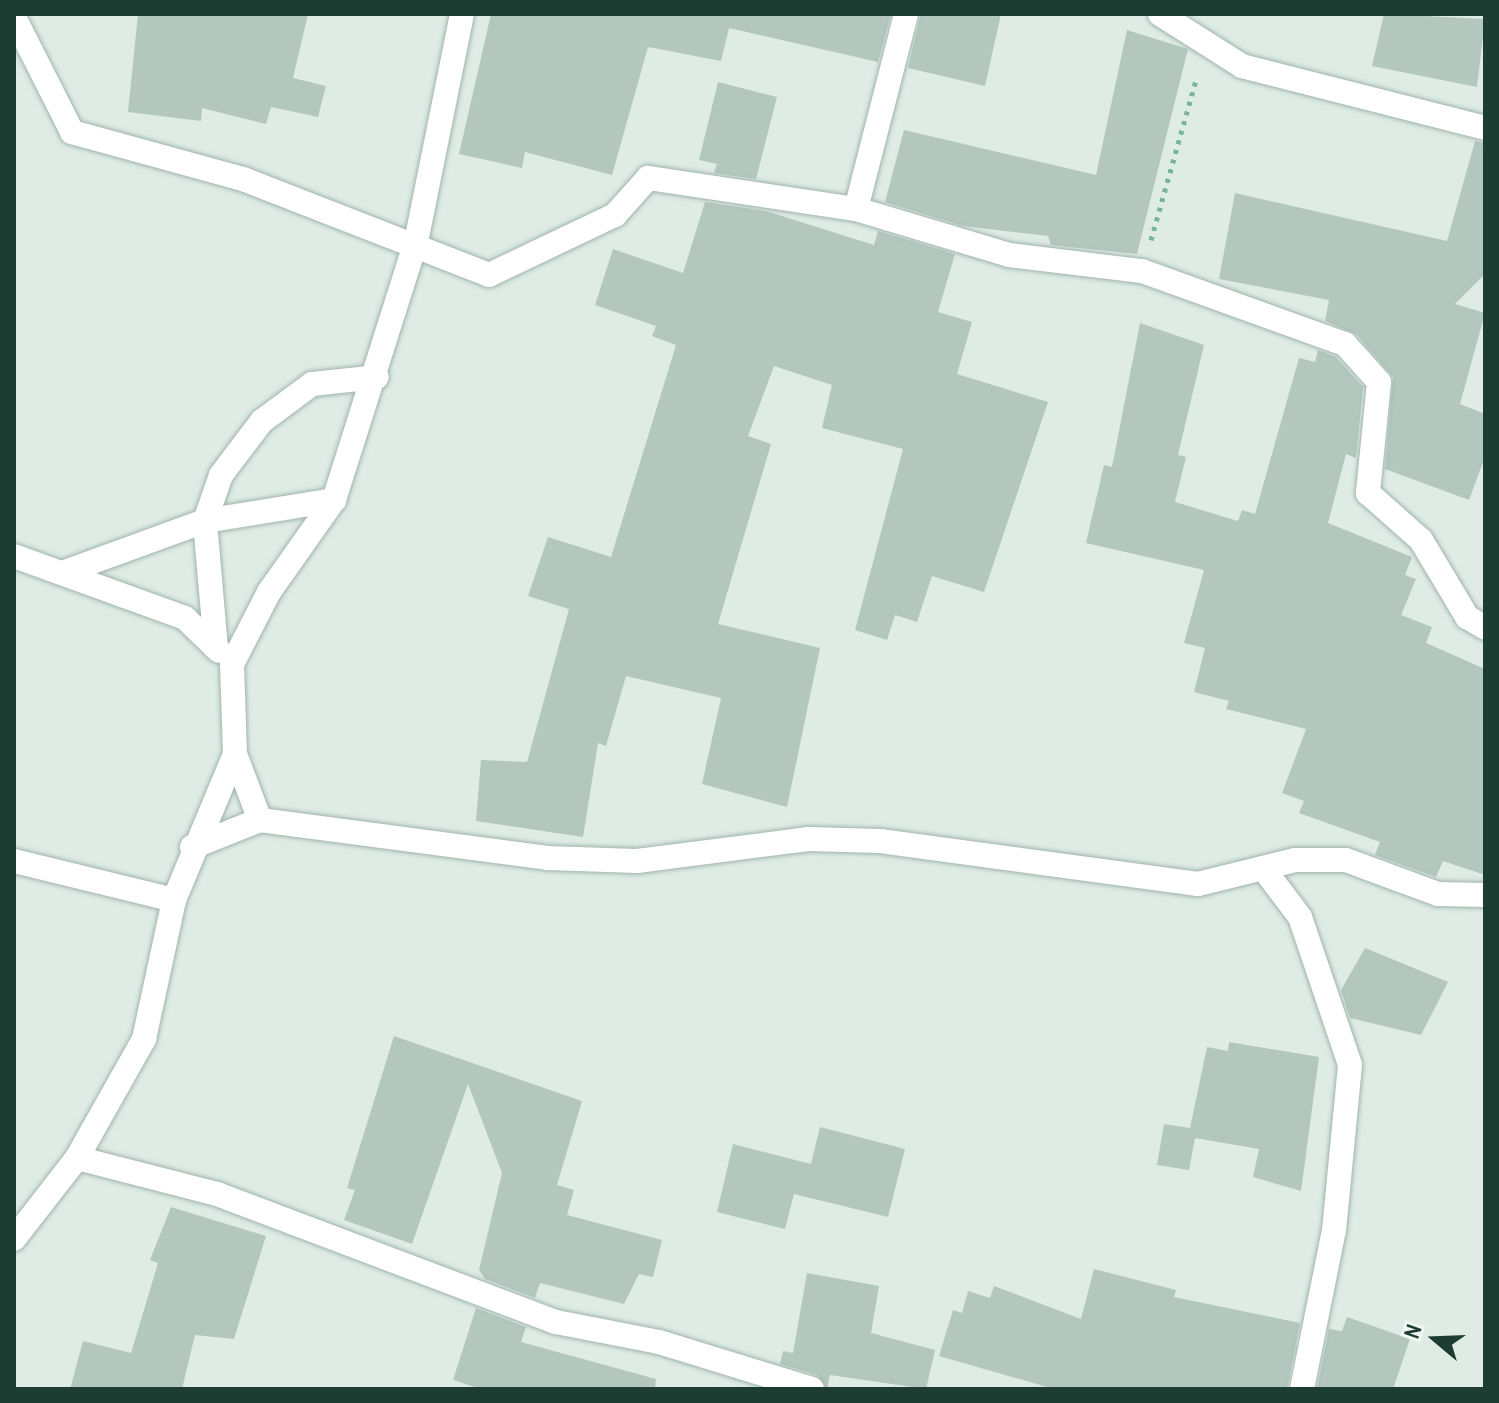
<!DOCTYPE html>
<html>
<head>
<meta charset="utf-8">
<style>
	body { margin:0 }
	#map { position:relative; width:1499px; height:1403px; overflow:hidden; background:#deece5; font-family:"Archivo Narrow",sans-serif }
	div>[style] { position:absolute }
	.building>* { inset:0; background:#b3c7be }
	.path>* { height:5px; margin-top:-2.5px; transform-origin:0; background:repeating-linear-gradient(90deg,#7ab39f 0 4px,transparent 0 10px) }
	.roads { filter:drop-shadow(0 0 2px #a0b4ac) drop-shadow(0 0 2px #a0b4ac) }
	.street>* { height:24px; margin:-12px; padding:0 12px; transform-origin:12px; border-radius:12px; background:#fff }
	span { translate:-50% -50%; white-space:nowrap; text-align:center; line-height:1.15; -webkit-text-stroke:8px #eff8f3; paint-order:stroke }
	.frame { position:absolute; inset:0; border:16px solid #1d3d33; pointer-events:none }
	.north { position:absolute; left:1395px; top:1299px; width:80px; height:80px; -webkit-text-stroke:6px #eff8f3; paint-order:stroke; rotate:289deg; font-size:22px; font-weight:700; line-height:32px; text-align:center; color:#1d3d33 }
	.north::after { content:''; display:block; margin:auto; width:28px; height:36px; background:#1d3d33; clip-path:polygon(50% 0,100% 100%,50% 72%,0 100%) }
</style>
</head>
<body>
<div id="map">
	<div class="building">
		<div style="clip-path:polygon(138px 14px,308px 14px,293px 78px,326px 86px,318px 117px,271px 107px,266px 124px,202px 108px,201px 121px,128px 112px)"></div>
		<div style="clip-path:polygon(491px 14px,891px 14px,878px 62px,729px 28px,721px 61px,648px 47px,612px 175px,525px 152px,522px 168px,459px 154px)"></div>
		<div style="clip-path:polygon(921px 14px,1001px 14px,985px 86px,908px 68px)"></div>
		<div style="clip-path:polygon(1384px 14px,1485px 19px,1477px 87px,1372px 66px)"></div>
		<div style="clip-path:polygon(1127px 30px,1188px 49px,1137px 254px,1051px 245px,1048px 236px,963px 226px,885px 202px,904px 130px,1096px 175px)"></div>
		<div style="clip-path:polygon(718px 82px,777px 97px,756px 179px,714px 173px,717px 164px,699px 160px)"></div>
		<div style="clip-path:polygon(1475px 141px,1485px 143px,1485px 274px,1455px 304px,1485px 313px,1460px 404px,1485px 414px,1485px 457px,1469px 500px,1385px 469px,1393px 377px,1356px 334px,1325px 321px,1329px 300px,1219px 279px,1235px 193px,1447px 241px)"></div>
		<div style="clip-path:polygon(705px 202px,766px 211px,874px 245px,878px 231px,955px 254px,938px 312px,972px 322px,957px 374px,1048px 402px,984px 592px,932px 576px,917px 622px,895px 615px,887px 640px,855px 630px,903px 449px,822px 428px,832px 385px,774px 366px,748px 436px,771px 444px,718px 624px,820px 648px,787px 807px,702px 784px,721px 698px,626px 676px,606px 746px,598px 743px,583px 837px,476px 821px,481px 760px,527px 762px,569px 609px,528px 596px,548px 537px,611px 557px,676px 345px,652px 336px,656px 326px,595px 305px,613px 249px,683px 273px)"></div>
		<div style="clip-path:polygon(1140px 323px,1204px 345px,1178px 455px,1186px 457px,1175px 502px,1238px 521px,1242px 510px,1255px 514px,1299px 358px,1315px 362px,1318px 350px,1336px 357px,1363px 387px,1356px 458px,1346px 454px,1328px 523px,1412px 557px,1405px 575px,1416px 579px,1401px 615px,1432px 627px,1426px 643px,1485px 669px,1485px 875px,1443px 861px,1436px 877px,1375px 855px,1380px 842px,1299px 813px,1304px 801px,1282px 793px,1306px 729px,1226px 709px,1229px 701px,1194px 692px,1205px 648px,1184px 643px,1204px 570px,1086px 543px,1104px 465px,1112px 467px)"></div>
		<div style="clip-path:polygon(1365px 948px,1448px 982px,1421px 1035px,1350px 1018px,1341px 990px)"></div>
		<div style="clip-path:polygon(394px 1036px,582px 1101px,557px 1185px,574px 1190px,567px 1215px,662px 1240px,653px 1277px,639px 1274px,624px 1304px,540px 1283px,535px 1298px,485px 1279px,479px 1270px,502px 1173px,468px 1084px,412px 1244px,344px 1220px,355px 1190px,347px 1188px)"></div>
		<div style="clip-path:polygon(1229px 1042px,1319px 1057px,1301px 1191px,1253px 1177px,1259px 1149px,1195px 1138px,1189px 1170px,1157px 1165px,1164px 1124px,1190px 1128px,1207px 1047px,1228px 1051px)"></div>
		<div style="clip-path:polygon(820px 1127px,905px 1149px,888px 1217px,794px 1194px,785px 1229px,717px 1212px,733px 1144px,811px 1164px)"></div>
		<div style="clip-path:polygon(171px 1207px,266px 1236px,234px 1339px,195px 1335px,182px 1389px,70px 1389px,83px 1341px,131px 1353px,158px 1263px,150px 1260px)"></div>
		<div style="clip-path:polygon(1094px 1269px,1176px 1290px,1174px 1297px,1300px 1323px,1287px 1389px,1054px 1389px,939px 1356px,953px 1310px,962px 1313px,968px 1291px,990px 1298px,994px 1286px,1081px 1319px)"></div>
		<div style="clip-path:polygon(807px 1273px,879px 1286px,871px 1333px,935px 1350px,926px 1389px,830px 1375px,827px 1389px,817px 1375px,780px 1364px,783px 1351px,793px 1353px)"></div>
		<div style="clip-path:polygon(476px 1308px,526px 1327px,521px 1342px,656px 1379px,655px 1389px,481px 1389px,453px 1380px)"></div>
		<div style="clip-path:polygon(1347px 1317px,1410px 1339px,1393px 1389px,1317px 1389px,1329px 1329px,1342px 1331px)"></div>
	</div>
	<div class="path">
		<div style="left:1151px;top:240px;width:170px;rotate:-74.3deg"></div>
	</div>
	<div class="roads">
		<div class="street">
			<div style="left:1160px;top:14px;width:97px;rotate:32.4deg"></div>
			<div style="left:1242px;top:66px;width:251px;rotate:14.3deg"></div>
			<div style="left:14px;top:17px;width:129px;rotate:63.2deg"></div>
			<div style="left:72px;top:132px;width:177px;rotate:15.4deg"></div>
			<div style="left:243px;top:179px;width:264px;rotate:21.3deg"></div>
			<div style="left:489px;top:275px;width:140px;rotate:-25.5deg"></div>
			<div style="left:615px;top:215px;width:50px;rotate:-48.3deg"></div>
			<div style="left:648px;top:178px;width:210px;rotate:8.5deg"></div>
			<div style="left:856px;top:209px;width:160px;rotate:16.7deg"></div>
			<div style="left:1009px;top:255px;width:134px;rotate:6.9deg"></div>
			<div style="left:1142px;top:271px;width:216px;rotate:19.8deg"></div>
			<div style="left:1345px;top:344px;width:51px;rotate:48.2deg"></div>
			<div style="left:1379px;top:382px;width:112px;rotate:95.7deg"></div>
			<div style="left:1368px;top:493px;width:71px;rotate:41.6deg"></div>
			<div style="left:1421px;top:540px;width:90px;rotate:59.1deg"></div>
			<div style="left:1467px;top:617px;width:21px;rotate:31deg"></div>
			<div style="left:856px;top:209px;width:201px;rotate:-75.6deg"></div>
			<div style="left:14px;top:556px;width:182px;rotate:19.9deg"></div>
			<div style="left:185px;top:618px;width:47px;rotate:44.1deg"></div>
			<div style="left:62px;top:573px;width:152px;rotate:-20deg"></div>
			<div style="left:205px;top:521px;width:131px;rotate:-9.2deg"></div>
			<div style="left:216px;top:648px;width:127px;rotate:-95deg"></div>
			<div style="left:205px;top:521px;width:49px;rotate:-70.8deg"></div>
			<div style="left:221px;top:475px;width:68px;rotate:-52.8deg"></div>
			<div style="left:262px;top:421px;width:62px;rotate:-36.5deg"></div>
			<div style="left:312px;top:384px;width:65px;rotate:-6.1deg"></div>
			<div style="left:235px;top:754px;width:71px;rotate:69.3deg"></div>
			<div style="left:192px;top:847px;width:73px;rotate:-21.7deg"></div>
			<div style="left:260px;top:820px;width:290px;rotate:7.5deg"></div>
			<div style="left:547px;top:858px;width:90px;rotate:1.9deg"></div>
			<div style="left:637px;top:861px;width:173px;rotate:-7.3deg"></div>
			<div style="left:809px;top:839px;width:71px;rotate:1.6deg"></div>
			<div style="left:880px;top:841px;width:321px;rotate:7.7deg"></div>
			<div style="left:1198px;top:884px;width:100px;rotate:-13.9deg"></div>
			<div style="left:1295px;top:860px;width:51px"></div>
			<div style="left:1346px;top:860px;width:98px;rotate:20.3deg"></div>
			<div style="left:1438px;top:894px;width:47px;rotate:1.2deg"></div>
			<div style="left:14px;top:861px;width:165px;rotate:13.7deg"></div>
			<div style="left:1263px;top:868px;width:61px;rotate:52.9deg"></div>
			<div style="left:1300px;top:917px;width:156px;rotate:71.3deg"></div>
			<div style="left:1350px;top:1065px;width:166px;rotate:95.5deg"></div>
			<div style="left:1334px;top:1230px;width:162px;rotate:101.4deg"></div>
			<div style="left:77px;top:1158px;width:145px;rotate:14.4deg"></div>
			<div style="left:217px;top:1194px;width:362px;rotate:20.7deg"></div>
			<div style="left:556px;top:1322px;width:105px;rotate:11deg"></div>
			<div style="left:659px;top:1342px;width:160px;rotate:17.1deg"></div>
			<div style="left:14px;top:1239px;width:103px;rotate:-52.1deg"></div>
			<div style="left:77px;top:1158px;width:137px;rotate:-60.6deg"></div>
			<div style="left:144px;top:1039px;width:142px;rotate:-77.8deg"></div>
			<div style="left:174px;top:900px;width:158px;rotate:-67.3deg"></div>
			<div style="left:235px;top:754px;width:90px;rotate:-91.9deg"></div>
			<div style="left:232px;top:664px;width:81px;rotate:-62.8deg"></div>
			<div style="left:269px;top:592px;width:113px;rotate:-54.8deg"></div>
			<div style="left:334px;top:500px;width:271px;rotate:-72.4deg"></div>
			<div style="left:416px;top:242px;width:233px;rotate:-78.6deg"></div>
		</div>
	</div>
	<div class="frame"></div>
	<div class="north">N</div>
</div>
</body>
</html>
